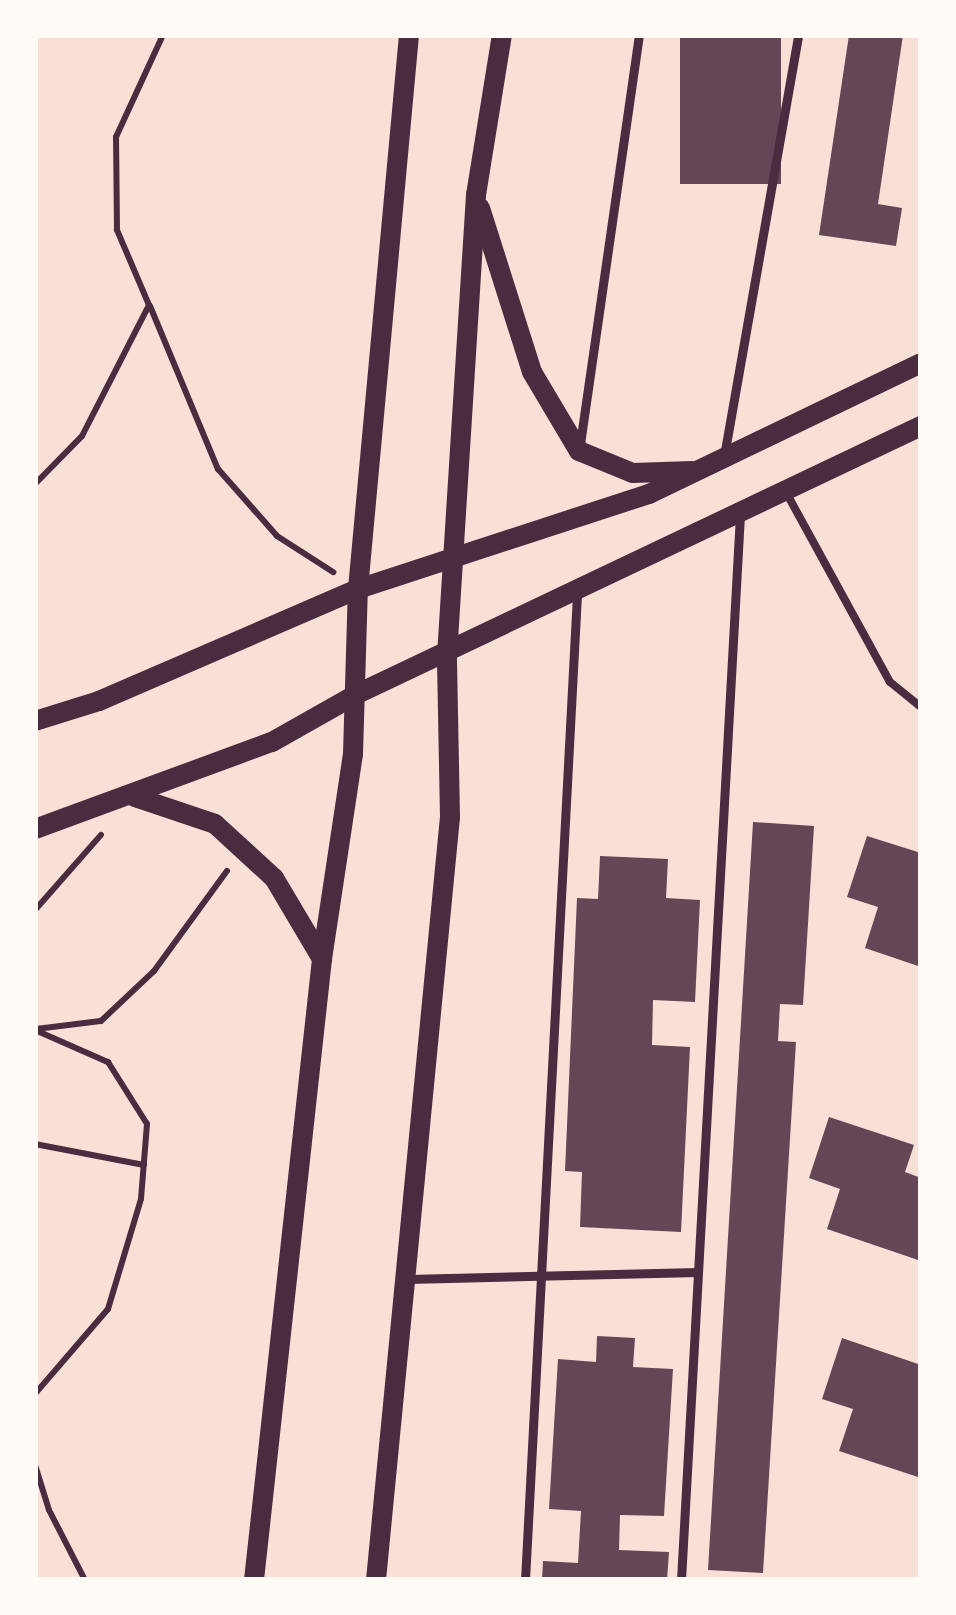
<!DOCTYPE html>
<html>
<head>
<meta charset="utf-8">
<style>
	body { margin:0 }
	#map { position:relative; width:956px; height:1615px; overflow:hidden; background:#f7e1d7; font-family:"Alegreya Sans",sans-serif }
	div>[style] { position:absolute }
	.building>* { inset:0; background:#644757; transform-origin:0 0 }
	.path>* { height:6px; margin:-3px; padding:0 3px; transform-origin:3px; border-radius:3px; background:#4a2c40 }
	.service>* { height:8px; margin:-4px; padding:0 4px; transform-origin:4px; border-radius:4px; background:#4a2c40 }
	.pedestrian>* { height:9px; margin:-4.5px; padding:0 4.5px; transform-origin:4.5px; border-radius:4.5px; background:#4a2c40 }
	.secondary>* { height:20px; margin:-10px; padding:0 10px; transform-origin:10px; border-radius:10px; background:#4a2c40 }
	span { translate:-50% -50%; white-space:nowrap; text-align:center; line-height:1.15; -webkit-text-stroke:8px #fffaf5; paint-order:stroke }
	.frame { position:absolute; inset:0; border:38px solid #fffaf5; pointer-events:none }
</style>
</head>
<body>
<div id="map">
	<div class="building">
		<div style="left:680px;top:35px;width:101px;height:149px"></div>
		<div style="clip-path:polygon(849px 35px,903px 35px,878px 204px,902px 208px,896px 246px,819px 235px)"></div>
		<div style="clip-path:polygon(753px 822px,814px 826px,803px 1005px,780px 1004px,778px 1041px,796px 1042px,763px 1573px,708px 1570px)"></div>
		<div style="clip-path:polygon(867px 836px,921px 853px,921px 967px,865px 948px,878px 907px,847px 897px)"></div>
		<div style="clip-path:polygon(600px 856px,668px 859px,666px 898px,700px 900px,695px 1002px,653px 1000px,652px 1045px,690px 1047px,681px 1232px,580px 1227px,582px 1172px,565px 1171px,577px 898px,598px 899px)"></div>
		<div style="clip-path:polygon(829px 1117px,914px 1145px,905px 1172px,921px 1178px,921px 1261px,827px 1229px,840px 1189px,809px 1178px)"></div>
		<div style="clip-path:polygon(597px 1336px,635px 1338px,633px 1367px,673px 1369px,664px 1516px,620px 1515px,619px 1550px,669px 1552px,667px 1580px,542px 1580px,543px 1561px,578px 1563px,581px 1511px,549px 1509px,558px 1359px,596px 1362px)"></div>
		<div style="clip-path:polygon(842px 1338px,921px 1365px,921px 1478px,839px 1451px,853px 1409px,822px 1399px)"></div>
	</div>
	<div class="path">
		<div style="left:150px;top:306px;width:177px;rotate:67.4deg"></div>
		<div style="left:218px;top:469px;width:89px;rotate:48.6deg"></div>
		<div style="left:277px;top:536px;width:67px;rotate:32.7deg"></div>
		<div style="left:35px;top:484px;width:67px;rotate:-45.6deg"></div>
		<div style="left:82px;top:436px;width:147px;rotate:-62.9deg"></div>
		<div style="left:149px;top:305px;width:82px;rotate:-113.1deg"></div>
		<div style="left:117px;top:230px;width:93px;rotate:-90.6deg"></div>
		<div style="left:116px;top:137px;width:112px;rotate:-65.3deg"></div>
		<div style="left:35px;top:910px;width:100px;rotate:-48.7deg"></div>
		<div style="left:36px;top:1029px;width:65px;rotate:-7deg"></div>
		<div style="left:101px;top:1021px;width:73px;rotate:-43.3deg"></div>
		<div style="left:154px;top:971px;width:124px;rotate:-53.9deg"></div>
		<div style="left:35px;top:1030px;width:80px;rotate:23.7deg"></div>
		<div style="left:108px;top:1062px;width:73px;rotate:57.8deg"></div>
		<div style="left:147px;top:1124px;width:75px;rotate:94.6deg"></div>
		<div style="left:141px;top:1199px;width:115px;rotate:106.7deg"></div>
		<div style="left:108px;top:1309px;width:112px;rotate:130.7deg"></div>
		<div style="left:35px;top:1144px;width:111px;rotate:10.9deg"></div>
		<div style="left:35px;top:1465px;width:47px;rotate:72.7deg"></div>
		<div style="left:49px;top:1510px;width:79px;rotate:62.8deg"></div>
	</div>
	<div class="service">
		<div style="left:787px;top:494px;width:214px;rotate:61.3deg"></div>
		<div style="left:890px;top:682px;width:40px;rotate:39deg"></div>
	</div>
	<div class="pedestrian">
		<div style="left:580px;top:444px;width:413px;rotate:-81.8deg"></div>
		<div style="left:724px;top:456px;width:427px;rotate:-80deg"></div>
		<div style="left:408px;top:1279px;width:290px;rotate:-1.4deg"></div>
		<div style="left:525px;top:1580px;width:988px;rotate:-86.98deg"></div>
		<div style="left:681px;top:1580px;width:1068px;rotate:-86.83deg"></div>
	</div>
	<div class="secondary">
		<div style="left:480px;top:208px;width:172px;rotate:72.4deg"></div>
		<div style="left:532px;top:372px;width:92px;rotate:59.3deg"></div>
		<div style="left:579px;top:451px;width:58px;rotate:22.2deg"></div>
		<div style="left:633px;top:473px;width:59px;rotate:-1.9deg"></div>
		<div style="left:35px;top:721px;width:67px;rotate:-17.4deg"></div>
		<div style="left:99px;top:701px;width:282px;rotate:-23.4deg"></div>
		<div style="left:358px;top:589px;width:306px;rotate:-18.1deg"></div>
		<div style="left:649px;top:494px;width:302px;rotate:-25.7deg"></div>
		<div style="left:135px;top:797px;width:84px;rotate:18.6deg"></div>
		<div style="left:215px;top:824px;width:80px;rotate:42.5deg"></div>
		<div style="left:274px;top:878px;width:94px;rotate:59.3deg"></div>
		<div style="left:35px;top:829px;width:252px;rotate:-20.2deg"></div>
		<div style="left:272px;top:742px;width:95px;rotate:-29.5deg"></div>
		<div style="left:355px;top:695px;width:627px;rotate:-25.42deg"></div>
		<div style="left:254px;top:1580px;width:625px;rotate:-83.75deg"></div>
		<div style="left:322px;top:959px;width:207px;rotate:-81.4deg"></div>
		<div style="left:353px;top:754px;width:165px;rotate:-88.3deg"></div>
		<div style="left:358px;top:589px;width:556px;rotate:-84.74deg"></div>
		<div style="left:376px;top:1580px;width:767px;rotate:-84.46deg"></div>
		<div style="left:450px;top:817px;width:161px;rotate:-91.1deg"></div>
		<div style="left:447px;top:656px;width:462px;rotate:-86.4deg"></div>
		<div style="left:476px;top:195px;width:162px;rotate:-80.8deg"></div>
	</div>
	<div class="frame"></div>
</div>
</body>
</html>
